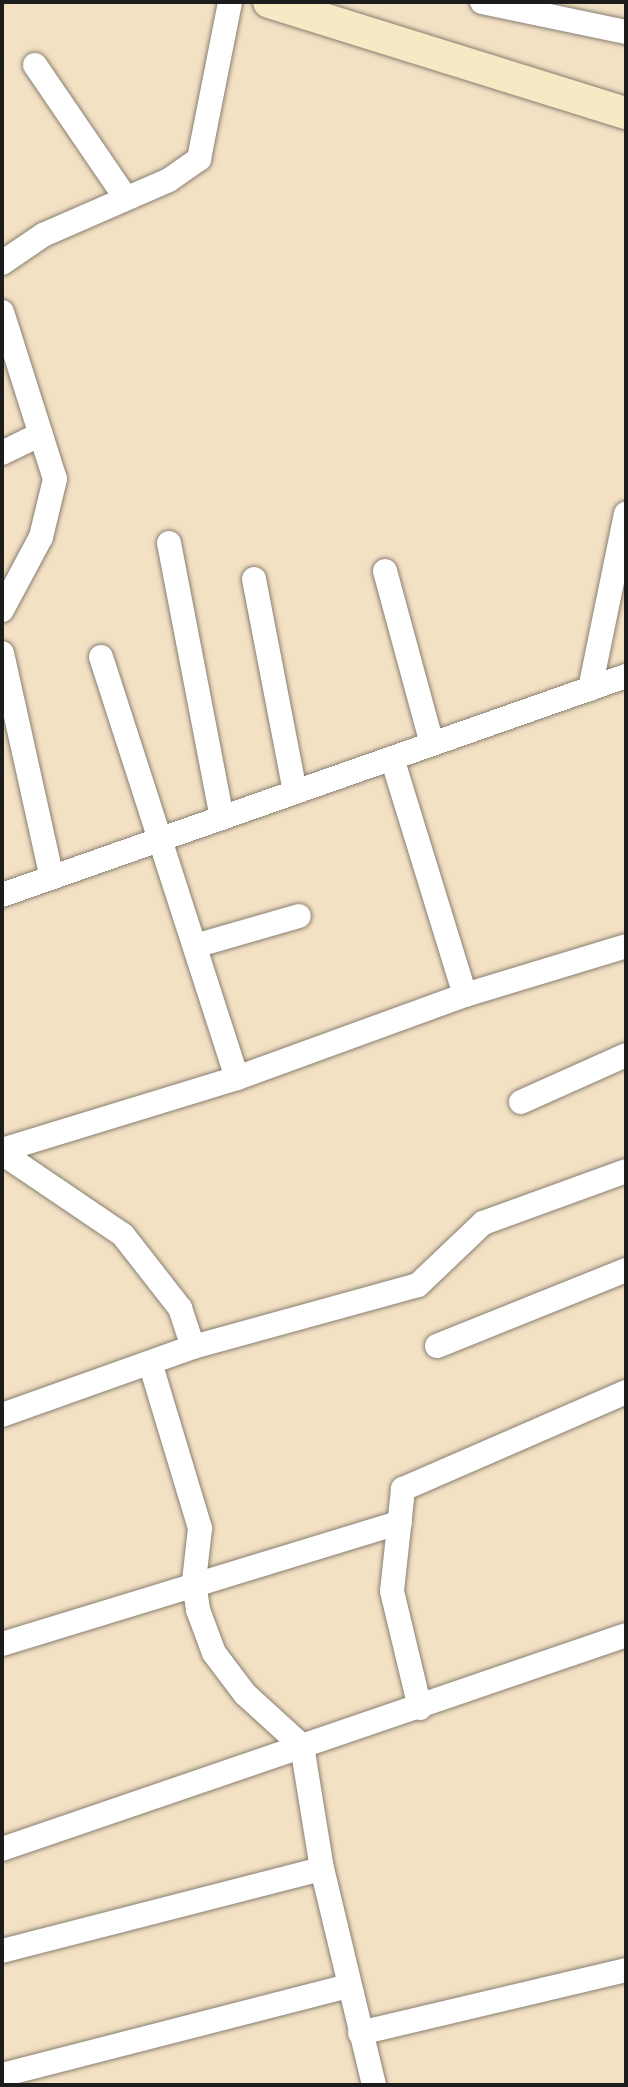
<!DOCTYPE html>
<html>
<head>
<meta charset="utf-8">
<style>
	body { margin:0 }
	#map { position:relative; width:628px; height:2087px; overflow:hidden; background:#f3e1c4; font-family:"Old Standard TT",serif }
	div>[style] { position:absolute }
	.roads { filter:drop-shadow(0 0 2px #887e70) drop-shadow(0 0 2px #887e70) }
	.street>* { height:24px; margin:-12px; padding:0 12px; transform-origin:12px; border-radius:12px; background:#fff }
	.secondary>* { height:32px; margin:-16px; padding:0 16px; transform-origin:16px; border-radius:16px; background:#f6e9c3 }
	span { translate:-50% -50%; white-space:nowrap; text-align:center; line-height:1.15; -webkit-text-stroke:6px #fcf5e5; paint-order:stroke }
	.frame { position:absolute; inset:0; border:4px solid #1c1c1c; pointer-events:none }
</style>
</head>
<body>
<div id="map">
	<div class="roads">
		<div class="street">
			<div style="left:482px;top:2px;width:147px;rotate:11.8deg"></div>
			<div style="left:35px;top:65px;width:160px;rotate:55.7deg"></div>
			<div style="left:2px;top:263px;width:50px;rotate:-34.3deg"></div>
			<div style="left:43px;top:235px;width:137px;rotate:-23.6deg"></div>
			<div style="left:169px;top:180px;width:37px;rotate:-35deg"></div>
			<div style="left:199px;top:159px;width:160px;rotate:-78.8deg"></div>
			<div style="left:2px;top:312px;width:175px;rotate:72.4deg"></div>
			<div style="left:55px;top:479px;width:60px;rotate:103.6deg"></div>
			<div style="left:41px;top:537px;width:83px;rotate:118.1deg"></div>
			<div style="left:2px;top:453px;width:43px;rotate:-26deg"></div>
			<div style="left:169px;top:543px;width:280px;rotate:79.1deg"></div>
			<div style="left:385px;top:571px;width:179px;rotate:74.8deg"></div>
			<div style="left:254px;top:579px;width:217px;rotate:79.1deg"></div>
			<div style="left:2px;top:653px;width:230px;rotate:77.5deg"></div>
			<div style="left:101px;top:657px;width:442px;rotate:72.1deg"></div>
			<div style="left:590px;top:689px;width:179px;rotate:-78.4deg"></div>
			<div style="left:392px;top:758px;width:248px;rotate:72.9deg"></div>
			<div style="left:2px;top:895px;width:661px;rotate:-19.34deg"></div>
			<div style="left:195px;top:946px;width:108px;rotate:-16.1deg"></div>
			<div style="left:521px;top:1102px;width:115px;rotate:-24.1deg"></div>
			<div style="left:2px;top:1150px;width:246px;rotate:-17deg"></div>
			<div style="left:237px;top:1078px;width:243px;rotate:-20deg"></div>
			<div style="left:465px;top:995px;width:168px;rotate:-16.9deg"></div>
			<div style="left:2px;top:1153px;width:146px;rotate:34.1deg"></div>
			<div style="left:123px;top:1235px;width:93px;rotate:52deg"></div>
			<div style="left:180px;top:1308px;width:41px;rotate:71.6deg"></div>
			<div style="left:437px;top:1346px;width:204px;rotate:-21.9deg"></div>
			<div style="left:2px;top:1415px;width:203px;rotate:-19.6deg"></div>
			<div style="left:193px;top:1347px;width:233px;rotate:-15.4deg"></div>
			<div style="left:418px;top:1285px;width:90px;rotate:-43.6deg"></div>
			<div style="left:483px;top:1223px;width:152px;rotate:-20deg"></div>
			<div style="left:2px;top:1644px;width:416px;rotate:-17deg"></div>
			<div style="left:420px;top:1708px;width:120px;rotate:-103.5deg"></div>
			<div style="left:392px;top:1591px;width:103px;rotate:-83.8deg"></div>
			<div style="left:403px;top:1489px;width:243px;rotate:-23.5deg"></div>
			<div style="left:2px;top:1849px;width:317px;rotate:-18.9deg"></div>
			<div style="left:302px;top:1746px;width:77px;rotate:-137.6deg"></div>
			<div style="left:245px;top:1694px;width:51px;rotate:-127.1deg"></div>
			<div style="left:214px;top:1653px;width:46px;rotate:-110.4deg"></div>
			<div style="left:198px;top:1610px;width:29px;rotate:-98deg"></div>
			<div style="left:194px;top:1581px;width:53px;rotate:-83.5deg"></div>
			<div style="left:200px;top:1528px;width:169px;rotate:-106.8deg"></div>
			<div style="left:2px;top:1951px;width:330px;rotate:-14.4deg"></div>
			<div style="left:360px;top:2033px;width:273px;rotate:-13.3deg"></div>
			<div style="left:2px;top:2075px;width:358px;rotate:-14.4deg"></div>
			<div style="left:374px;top:2085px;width:222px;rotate:-103.5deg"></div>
			<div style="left:322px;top:1869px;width:125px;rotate:-99.2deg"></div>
			<div style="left:302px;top:1746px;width:342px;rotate:-18.9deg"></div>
		</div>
		<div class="secondary">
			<div style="left:269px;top:2px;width:374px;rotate:17.3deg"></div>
		</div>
	</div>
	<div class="frame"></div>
</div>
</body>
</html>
